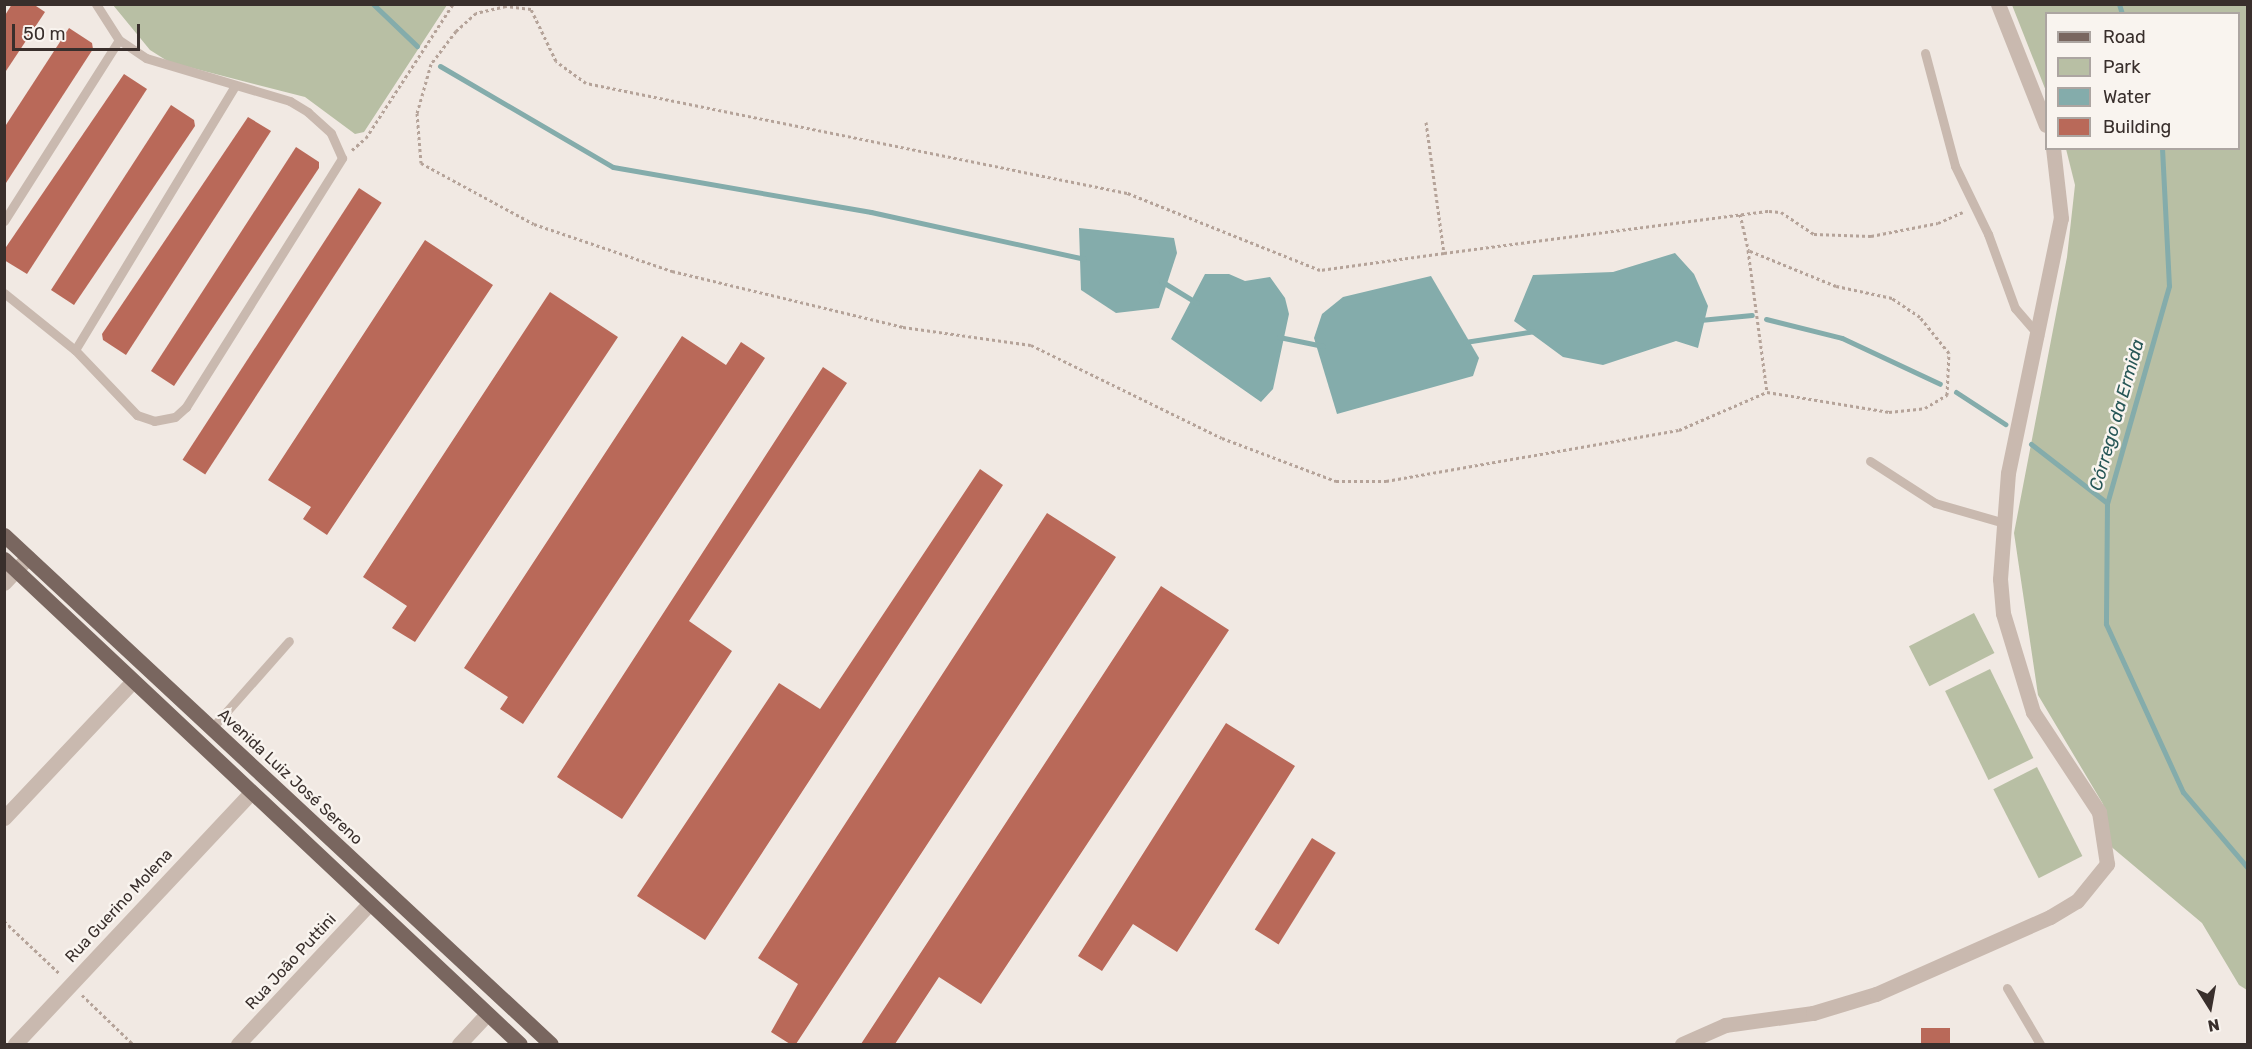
<!DOCTYPE html>
<html>
<head>
<meta charset="utf-8">
<style>
	body { margin:0 }
	#map { position:relative; width:2252px; height:1049px; overflow:hidden; background:#f1e9e3; font-family:Rubik,sans-serif }
	div>[style] { position:absolute }
	.green>* { inset:0; background:#b8bfa4; transform-origin:0 0 }
	.water>* { inset:0; background:#84acab }
	.stream>* { height:5px; margin:-2.5px; padding:0 2.5px; transform-origin:2.5px; border-radius:2.5px; background:#84acab }
	.building>* { inset:0; background:#b96959; transform-origin:0 0 }
	.path>* { height:3px; margin-top:-1.5px; transform-origin:0; background:repeating-linear-gradient(90deg,#b5a399 0 3px,transparent 0 6px) }
	.service>* { height:9px; margin:-4.5px; padding:0 4.5px; transform-origin:4.5px; border-radius:4.5px; background:#c9b9af }
	.minor>* { height:15px; margin:-7.5px; padding:0 7.5px; transform-origin:7.5px; border-radius:7.5px; background:#c9b9af }
	.tertiary>* { height:15px; margin:-7.5px; padding:0 7.5px; transform-origin:7.5px; border-radius:7.5px; background:#c9b9af }
	.primary>* { height:15px; margin:-7.5px; padding:0 7.5px; transform-origin:7.5px; border-radius:7.5px; background:#79665f }
	span { translate:-50% -50%; white-space:nowrap; text-align:center; line-height:1.15; -webkit-text-stroke:5px #f9f4ef; paint-order:stroke }
	.street-label { font-size:16px; color:#392f2c }
	.water-label { font-size:18px; color:#265656; font-style:italic }
	.frame { position:absolute; inset:0; border:6px solid #392f2c; pointer-events:none }
	.legend { position:absolute; left:2045px; top:12px; width:195px; height:138px; box-sizing:border-box; background:#f9f4ef; border:2px solid #aca5a1; margin:0; padding:8px 10px; list-style:none; font-size:18px; color:#392f2c }
	.legend li { display:flex; align-items:center; gap:12px; height:30px }
	.legend b { width:30px; border:2px solid #aca5a1 }
	.north { position:absolute; left:2180px; top:977px; width:60px; height:60px; -webkit-text-stroke:4px #f9f4ef; paint-order:stroke; rotate:169deg; font-size:16px; font-weight:700; line-height:24px; text-align:center; color:#392f2c }
	.north::after { content:''; display:block; margin:auto; width:21px; height:27px; background:#392f2c; clip-path:polygon(50% 0,100% 100%,50% 72%,0 100%) }
	.scale { position:absolute; left:12px; top:24px; width:128px; height:27px; box-sizing:border-box; border:3px solid #392f2c; border-top:0; padding-left:8px; font-size:18px; line-height:21px; white-space:nowrap; color:#392f2c; -webkit-text-stroke:4px #f9f4ef; paint-order:stroke }
</style>
</head>
<body>
<div id="map">
	<div class="green">
		<div style="clip-path:polygon(113px 5px,447px 5px,364px 132px,355px 134px,305px 97px,169px 62px,150px 50px)"></div>
		<div style="clip-path:polygon(2012px 5px,2247px 5px,2247px 990px,2239px 985px,2202px 923px,2108px 844px,2103px 804px,2038px 695px,2014px 533px,2067px 257px,2075px 185px,2066px 149px,2238px 148px,2238px 14px,2046px 14px,2046px 91px)"></div>
		<div style="left:1974px;top:613px;width:45px;height:73px;rotate:63deg"></div>
		<div style="left:1990px;top:669px;width:99px;height:50px;rotate:64deg"></div>
		<div style="left:2037px;top:767px;width:100px;height:49px;rotate:63deg"></div>
	</div>
	<div class="water">
		<div style="clip-path:polygon(1079px 228px,1174px 238px,1177px 253px,1159px 308px,1116px 313px,1081px 290px)"></div>
		<div style="clip-path:polygon(1675px 253px,1694px 274px,1708px 306px,1698px 348px,1676px 341px,1603px 365px,1563px 357px,1514px 321px,1533px 275px,1613px 272px)"></div>
		<div style="clip-path:polygon(1205px 274px,1229px 274px,1245px 281px,1270px 277px,1285px 298px,1289px 314px,1273px 389px,1261px 402px,1171px 339px)"></div>
		<div style="clip-path:polygon(1431px 276px,1479px 358px,1473px 376px,1337px 414px,1314px 338px,1322px 314px,1343px 297px)"></div>
	</div>
	<div class="stream">
		<div style="left:373px;top:4px;width:61px;rotate:43.7deg"></div>
		<div style="left:2119px;top:4px;width:10px;rotate:73deg"></div>
		<div style="left:440px;top:66px;width:200px;rotate:30.3deg"></div>
		<div style="left:613px;top:167px;width:262px;rotate:9.9deg"></div>
		<div style="left:871px;top:212px;width:218px;rotate:12.4deg"></div>
		<div style="left:2162px;top:148px;width:138px;rotate:87.1deg"></div>
		<div style="left:2169px;top:286px;width:226px;rotate:105.9deg"></div>
		<div style="left:2107px;top:503px;width:121px;rotate:90.5deg"></div>
		<div style="left:2106px;top:624px;width:185px;rotate:65.4deg"></div>
		<div style="left:2183px;top:792px;width:100px;rotate:49.5deg"></div>
		<div style="left:1161px;top:281px;width:42px;rotate:31.4deg"></div>
		<div style="left:1766px;top:319px;width:78px;rotate:14deg"></div>
		<div style="left:1842px;top:338px;width:108px;rotate:25.1deg"></div>
		<div style="left:1700px;top:320px;width:52px;rotate:-5.5deg"></div>
		<div style="left:1279px;top:337px;width:45px;rotate:11.6deg"></div>
		<div style="left:1465px;top:342px;width:71px;rotate:-8.9deg"></div>
		<div style="left:1956px;top:392px;width:59px;rotate:33.1deg"></div>
		<div style="left:2031px;top:444px;width:96px;rotate:37.8deg"></div>
	</div>
	<div class="building">
		<div style="clip-path:polygon(12px 4px,33px 4px,45px 12px,4px 74px,4px 17px)"></div>
		<div style="clip-path:polygon(69px 28px,92px 43px,93px 49px,4px 186px,4px 128px)"></div>
		<div style="clip-path:polygon(124px 74px,147px 89px,27px 274px,4px 260px,4px 250px)"></div>
		<div style="clip-path:polygon(171px 105px,194px 120px,195px 126px,74px 305px,51px 290px)"></div>
		<div style="clip-path:polygon(248px 117px,271px 131px,126px 355px,103px 340px,102px 334px)"></div>
		<div style="clip-path:polygon(296px 147px,319px 162px,319px 168px,174px 386px,151px 371px)"></div>
		<div style="left:359px;top:188px;width:27px;height:324px;rotate:33deg"></div>
		<div style="clip-path:polygon(425px 240px,493px 285px,327px 535px,303px 519px,311px 507px,268px 480px)"></div>
		<div style="clip-path:polygon(550px 292px,618px 337px,415px 642px,392px 628px,407px 606px,363px 577px)"></div>
		<div style="clip-path:polygon(682px 336px,726px 365px,741px 342px,765px 358px,523px 724px,500px 709px,508px 697px,464px 668px)"></div>
		<div style="clip-path:polygon(823px 367px,847px 383px,689px 621px,732px 651px,622px 819px,557px 777px)"></div>
		<div style="clip-path:polygon(980px 469px,1003px 485px,705px 940px,637px 896px,779px 683px,820px 709px)"></div>
		<div style="clip-path:polygon(1047px 513px,1116px 557px,796px 1044px,790px 1044px,771px 1032px,798px 984px,758px 958px)"></div>
		<div style="clip-path:polygon(1161px 586px,1229px 630px,981px 1004px,939px 977px,895px 1044px,861px 1044px)"></div>
		<div style="clip-path:polygon(1226px 723px,1295px 766px,1177px 952px,1133px 924px,1102px 971px,1078px 956px)"></div>
		<div style="left:1312px;top:838px;width:28px;height:108px;rotate:32deg"></div>
		<div style="left:1950px;top:1028px;width:16px;height:29px;rotate:90deg"></div>
	</div>
	<div class="path">
		<div style="left:1426px;top:122px;width:132px;rotate:82.2deg"></div>
		<div style="left:1444px;top:253px;width:328px;rotate:-7.4deg"></div>
		<div style="left:1769px;top:211px;width:12px;rotate:5deg"></div>
		<div style="left:1781px;top:212px;width:40px;rotate:34deg"></div>
		<div style="left:1814px;top:234px;width:57px;rotate:2deg"></div>
		<div style="left:1871px;top:236px;width:68px;rotate:-11deg"></div>
		<div style="left:1938px;top:223px;width:27px;rotate:-24deg"></div>
		<div style="left:352px;top:150px;width:18px;rotate:-41deg"></div>
		<div style="left:366px;top:138px;width:160px;rotate:-57deg"></div>
		<div style="left:1740px;top:214px;width:37px;rotate:77deg"></div>
		<div style="left:1444px;top:253px;width:125px;rotate:172.2deg"></div>
		<div style="left:1320px;top:270px;width:208px;rotate:-158.2deg"></div>
		<div style="left:1127px;top:193px;width:552px;rotate:-168.51deg"></div>
		<div style="left:586px;top:83px;width:37px;rotate:-144deg"></div>
		<div style="left:556px;top:61px;width:58px;rotate:-115.7deg"></div>
		<div style="left:531px;top:9px;width:25px;rotate:-173deg"></div>
		<div style="left:506px;top:6px;width:31px;rotate:167deg"></div>
		<div style="left:476px;top:13px;width:27px;rotate:138deg"></div>
		<div style="left:456px;top:31px;width:41px;rotate:127.1deg"></div>
		<div style="left:431px;top:64px;width:51px;rotate:105.9deg"></div>
		<div style="left:417px;top:113px;width:50px;rotate:85.4deg"></div>
		<div style="left:421px;top:163px;width:128px;rotate:28.4deg"></div>
		<div style="left:534px;top:224px;width:146px;rotate:18.8deg"></div>
		<div style="left:672px;top:271px;width:238px;rotate:13.6deg"></div>
		<div style="left:903px;top:327px;width:129px;rotate:8deg"></div>
		<div style="left:1031px;top:345px;width:212px;rotate:26deg"></div>
		<div style="left:1222px;top:438px;width:122px;rotate:20.7deg"></div>
		<div style="left:1336px;top:481px;width:50px"></div>
		<div style="left:1386px;top:481px;width:297px;rotate:-9.9deg"></div>
		<div style="left:1679px;top:430px;width:96px;rotate:-23.4deg"></div>
		<div style="left:1767px;top:392px;width:124px;rotate:9.3deg"></div>
		<div style="left:1889px;top:412px;width:36px;rotate:-6deg"></div>
		<div style="left:1925px;top:408px;width:26px;rotate:-31deg"></div>
		<div style="left:1947px;top:395px;width:42px;rotate:-87.3deg"></div>
		<div style="left:1949px;top:353px;width:46px;rotate:-128.9deg"></div>
		<div style="left:1920px;top:317px;width:34px;rotate:-146deg"></div>
		<div style="left:1892px;top:298px;width:57px;rotate:-167.9deg"></div>
		<div style="left:1836px;top:286px;width:95px;rotate:-157.8deg"></div>
		<div style="left:1748px;top:250px;width:143px;rotate:82.4deg"></div>
		<div style="left:4px;top:921px;width:77px;rotate:43.4deg"></div>
		<div style="left:82px;top:995px;width:71px;rotate:43.9deg"></div>
	</div>
	<div class="service">
		<div style="left:1925px;top:53px;width:117px;rotate:75.1deg"></div>
		<div style="left:1955px;top:166px;width:76px;rotate:64.1deg"></div>
		<div style="left:1988px;top:234px;width:79px;rotate:70deg"></div>
		<div style="left:2015px;top:308px;width:37px;rotate:49deg"></div>
		<div style="left:4px;top:221px;width:214px;rotate:-57.6deg"></div>
		<div style="left:4px;top:293px;width:91px;rotate:38.8deg"></div>
		<div style="left:75px;top:350px;width:90px;rotate:46.4deg"></div>
		<div style="left:137px;top:415px;width:18px;rotate:19deg"></div>
		<div style="left:154px;top:421px;width:21px;rotate:-11deg"></div>
		<div style="left:175px;top:417px;width:15px;rotate:-42deg"></div>
		<div style="left:186px;top:407px;width:294px;rotate:-57.9deg"></div>
		<div style="left:342px;top:158px;width:27px;rotate:-114deg"></div>
		<div style="left:331px;top:133px;width:31px;rotate:-138deg"></div>
		<div style="left:308px;top:112px;width:21px;rotate:-149deg"></div>
		<div style="left:290px;top:101px;width:150px;rotate:-163.4deg"></div>
		<div style="left:146px;top:58px;width:32px;rotate:-146deg"></div>
		<div style="left:119px;top:40px;width:43px;rotate:-122.6deg"></div>
		<div style="left:75px;top:350px;width:309px;rotate:-58.8deg"></div>
		<div style="left:1870px;top:461px;width:77px;rotate:32.9deg"></div>
		<div style="left:1935px;top:503px;width:69px;rotate:16.1deg"></div>
		<div style="left:212px;top:728px;width:116px;rotate:-48.5deg"></div>
		<div style="left:2007px;top:988px;width:65px;rotate:59.5deg"></div>
	</div>
	<div class="minor">
		<div style="left:4px;top:583px;width:35px;rotate:-47deg"></div>
		<div style="left:4px;top:818px;width:187px;rotate:-46.7deg"></div>
		<div style="left:15px;top:1044px;width:345px;rotate:-46.8deg"></div>
		<div style="left:238px;top:1044px;width:192px;rotate:-46.9deg"></div>
		<div style="left:459px;top:1044px;width:41px;rotate:-47deg"></div>
	</div>
	<div class="tertiary">
		<div style="left:1998px;top:4px;width:130px;rotate:68.4deg"></div>
		<div style="left:1682px;top:1044px;width:47px;rotate:-23.8deg"></div>
		<div style="left:1725px;top:1025px;width:89px;rotate:-7.8deg"></div>
		<div style="left:1813px;top:1013px;width:66px;rotate:-16.8deg"></div>
		<div style="left:1876px;top:994px;width:190px;rotate:-23.9deg"></div>
		<div style="left:2050px;top:917px;width:31px;rotate:-31deg"></div>
		<div style="left:2077px;top:901px;width:48px;rotate:-51deg"></div>
		<div style="left:2107px;top:864px;width:53px;rotate:-98.7deg"></div>
		<div style="left:2099px;top:812px;width:120px;rotate:-123.4deg"></div>
		<div style="left:2033px;top:712px;width:103px;rotate:-106.9deg"></div>
		<div style="left:2003px;top:613px;width:34px;rotate:-95deg"></div>
		<div style="left:2000px;top:579px;width:106px;rotate:-85.7deg"></div>
		<div style="left:2008px;top:473px;width:260px;rotate:-78.3deg"></div>
		<div style="left:2061px;top:218px;width:70px;rotate:-96.5deg"></div>
	</div>
	<div class="primary">
		<div style="left:4px;top:535px;width:747px;rotate:42.94deg"></div>
		<div style="left:4px;top:559px;width:708px;rotate:43.23deg"></div>
	</div>
	<div class="street-label">
		<span style="left:290px;top:777px;rotate:43deg">Avenida Luiz José Sereno</span>
		<span style="left:119px;top:906px;rotate:-47deg">Rua Guerino Molena</span>
		<span style="left:291px;top:962px;rotate:-47deg">Rua João Puttini</span>
	</div>
	<div class="water-label">
		<span style="left:2117px;top:415px;rotate:-74deg">Córrego da Ermida</span>
	</div>
	<div class="frame"></div>
	<ul class="legend">
	<li><b style="height:8px;background:#79665f"></b>Road</li>
	<li><b style="height:16px;background:#b8bfa4"></b>Park</li>
	<li><b style="height:16px;background:#84acab"></b>Water</li>
	<li><b style="height:16px;background:#b96959"></b>Building</li>
	</ul>
	<div class="north">N</div>
	<div class="scale">50 m</div>
</div>
</body>
</html>
